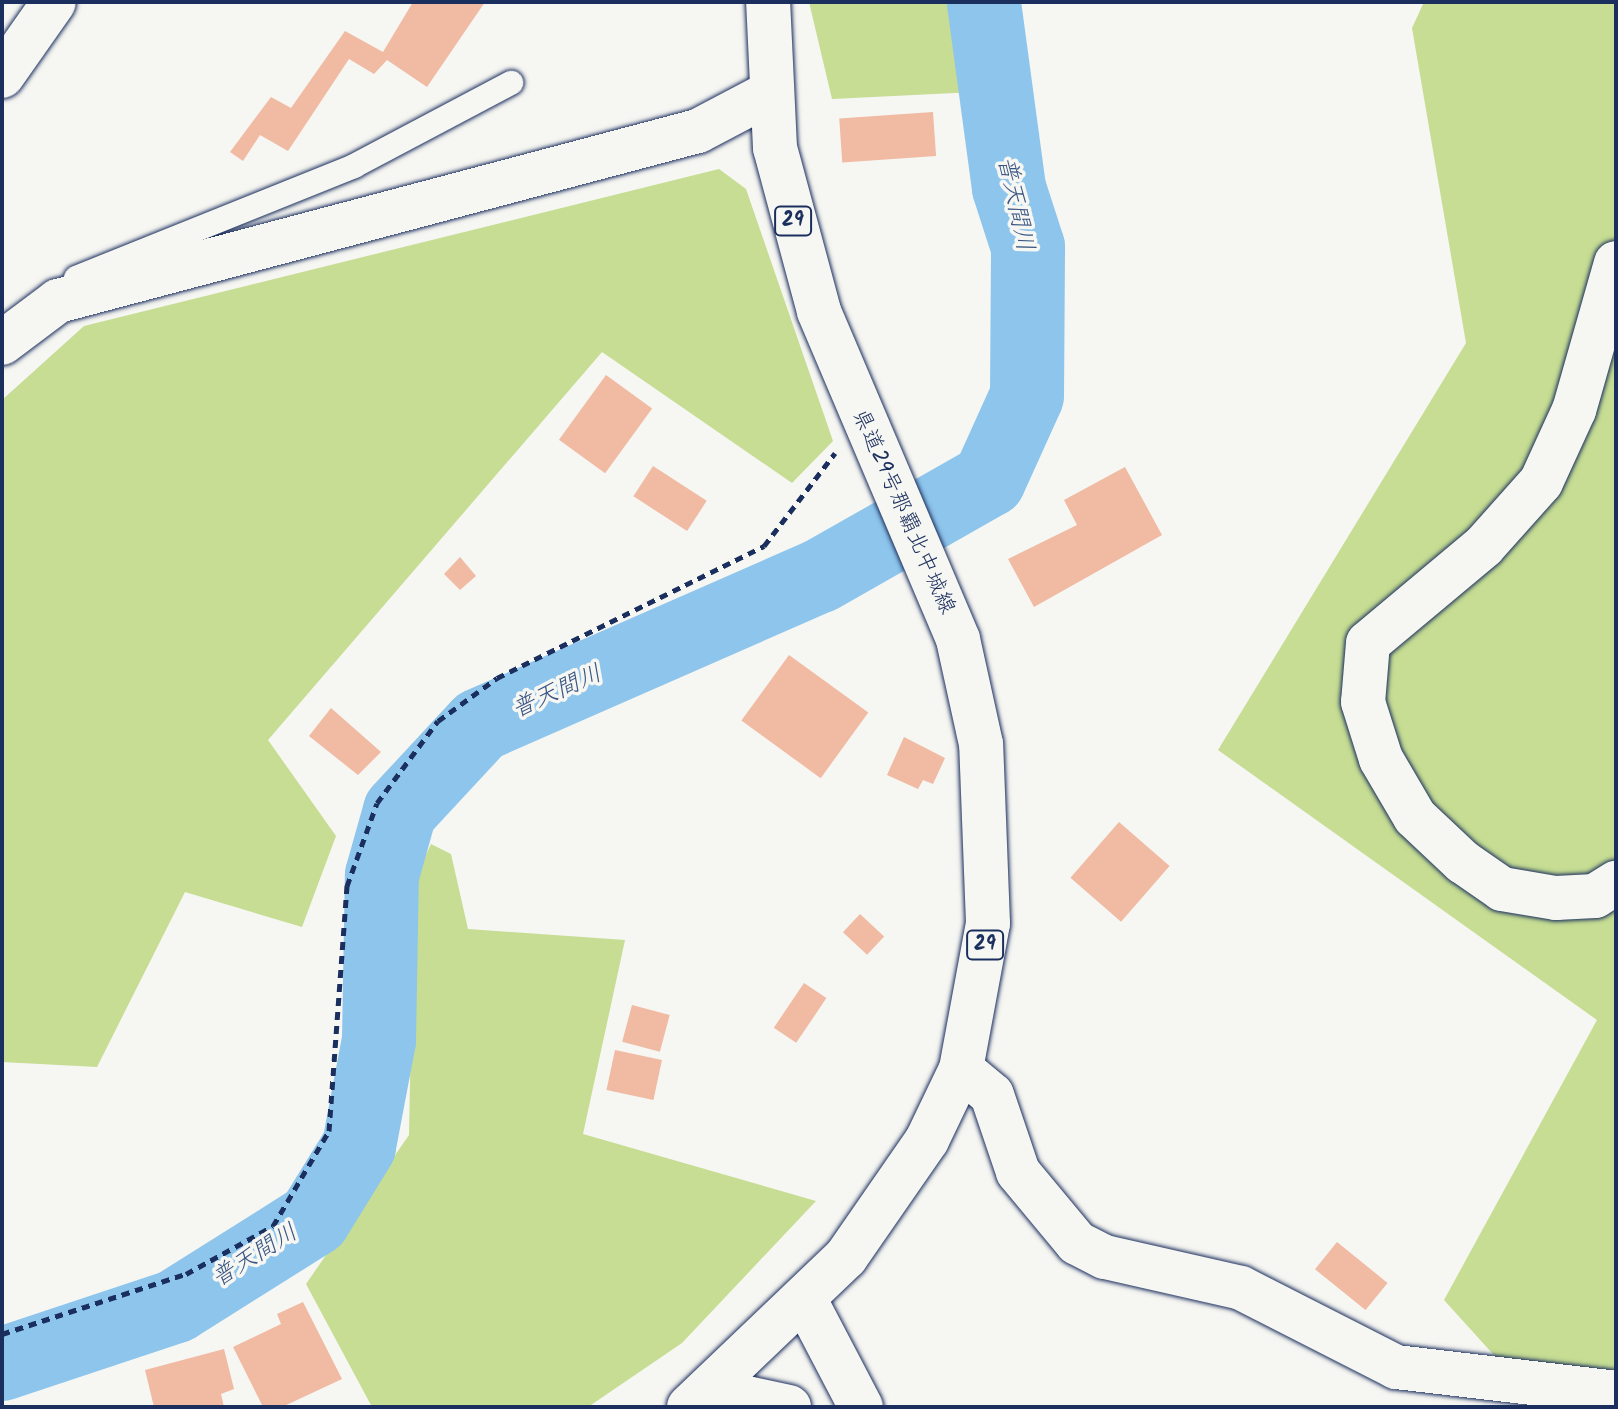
<!DOCTYPE html>
<html>
<head>
<meta charset="utf-8">
<style>
	body { margin:0 }
	#map { position:relative; width:1618px; height:1409px; overflow:hidden; background:#f6f6f2; font-family:Kalam,"Klee One",sans-serif }
	div>[style] { position:absolute }
	.green>* { inset:0; background:#c6dd93 }
	.river>* { height:74px; margin:-37px; padding:0 37px; transform-origin:37px; border-radius:37px; background:#8dc5ec }
	.building>* { inset:0; background:#f0baa3; transform-origin:0 0 }
	.path>* { height:5px; margin-top:-2.5px; transform-origin:0; background:repeating-linear-gradient(90deg,#1b2f5e 0 8px,transparent 0 14px) }
	.roads { filter:drop-shadow(0 0 2px #1b2f5e) drop-shadow(0 0 2px #1b2f5e) }
	.service>* { height:24px; margin:-12px; padding:0 12px; transform-origin:12px; border-radius:12px; background:#f6f6f2 }
	.minor>* { height:44px; margin:-22px; padding:0 22px; transform-origin:22px; border-radius:22px; background:#f6f6f2 }
	.secondary>* { height:44px; margin:-22px; padding:0 22px; transform-origin:22px; border-radius:22px; background:#f6f6f2 }
	.primary>* { height:44px; margin:-22px; padding:0 22px; transform-origin:22px; border-radius:22px; background:#f6f6f2 }
	.motorway>* { height:44px; margin:-22px; padding:0 22px; transform-origin:22px; border-radius:22px; background:#f6f6f2 }
	span { translate:-50% -50%; white-space:nowrap; text-align:center; line-height:1.15; -webkit-text-stroke:7px #f6f6f2; paint-order:stroke }
	.shield-label span { padding:2px 6px; background:#f6f6f2; border:2px solid; border-radius:6px; -webkit-text-stroke-width:0 }
	.shield-label { font-size:20px; color:#1b2f5e; font-weight:700 }
	.street-label { font-size:22px; color:#1b2f5e }
	.water-label { font-size:24px; color:#385482; font-style:italic }
	.frame { position:absolute; inset:0; border:4px solid #1b2f5e; pointer-events:none }
</style>
</head>
<body>
<div id="map">
	<div class="green">
		<div style="clip-path:polygon(809px 2px,963px 2px,975px 92px,832px 99px)"></div>
		<div style="clip-path:polygon(1424px 2px,1616px 2px,1616px 1407px,1541px 1407px,1444px 1300px,1597px 1020px,1218px 750px,1466px 343px,1412px 28px)"></div>
		<div style="clip-path:polygon(719px 169px,746px 189px,833px 441px,792px 483px,602px 352px,268px 740px,336px 836px,302px 927px,185px 892px,97px 1067px,2px 1062px,2px 400px,84px 326px)"></div>
		<div style="clip-path:polygon(431px 844px,451px 854px,468px 929px,625px 940px,583px 1134px,816px 1201px,682px 1343px,588px 1407px,372px 1407px,306px 1284px,409px 1135px,414px 880px)"></div>
	</div>
	<div class="river">
		<div style="left:2px;top:1364px;width:183px;rotate:-18.4deg"></div>
		<div style="left:176px;top:1306px;width:163px;rotate:-32.2deg"></div>
		<div style="left:314px;top:1219px;width:86px;rotate:-58.3deg"></div>
		<div style="left:359px;top:1146px;width:108px;rotate:-79.3deg"></div>
		<div style="left:379px;top:1040px;width:165px;rotate:-89deg"></div>
		<div style="left:382px;top:875px;width:66px;rotate:-74.3deg"></div>
		<div style="left:400px;top:811px;width:117px;rotate:-47.1deg"></div>
		<div style="left:480px;top:725px;width:371px;rotate:-23.7deg"></div>
		<div style="left:820px;top:576px;width:194px;rotate:-29.6deg"></div>
		<div style="left:989px;top:480px;width:92px;rotate:-65.7deg"></div>
		<div style="left:1027px;top:396px;width:149px;rotate:-89.6deg"></div>
		<div style="left:1028px;top:247px;width:62px;rotate:-107.9deg"></div>
		<div style="left:1009px;top:188px;width:188px;rotate:-97.7deg"></div>
	</div>
	<div class="building">
		<div style="clip-path:polygon(413px 2px,485px 2px,427px 87px,387px 60px,374px 74px,349px 59px,288px 151px,260px 135px,243px 161px,230px 152px,271px 97px,291px 108px,345px 31px,383px 52px)"></div>
		<div style="left:933px;top:112px;width:44px;height:94px;rotate:86deg"></div>
		<div style="left:606px;top:375px;width:57px;height:80px;rotate:36deg"></div>
		<div style="left:653px;top:466px;width:64px;height:36px;rotate:33deg"></div>
		<div style="clip-path:polygon(1125px 467px,1162px 535px,1034px 607px,1008px 559px,1077px 525px,1064px 500px)"></div>
		<div style="clip-path:polygon(460px 557px,476px 576px,460px 590px,444px 574px)"></div>
		<div style="left:789px;top:655px;width:98px;height:81px;rotate:36deg"></div>
		<div style="clip-path:polygon(331px 708px,381px 752px,358px 775px,309px 736px)"></div>
		<div style="clip-path:polygon(904px 737px,945px 758px,933px 784px,923px 780px,918px 789px,887px 775px)"></div>
		<div style="left:1119px;top:822px;width:67px;height:74px;rotate:41deg"></div>
		<div style="left:860px;top:914px;width:33px;height:25px;rotate:43deg"></div>
		<div style="left:804px;top:983px;width:27px;height:54px;rotate:34deg"></div>
		<div style="left:632px;top:1005px;width:39px;height:38px;rotate:15deg"></div>
		<div style="left:615px;top:1050px;width:48px;height:41px;rotate:12deg"></div>
		<div style="left:1337px;top:1242px;width:65px;height:35px;rotate:39deg"></div>
		<div style="clip-path:polygon(303px 1302px,342px 1379px,282px 1407px,263px 1407px,233px 1347px,281px 1324px,277px 1314px)"></div>
		<div style="clip-path:polygon(224px 1349px,234px 1389px,221px 1394px,224px 1407px,154px 1407px,145px 1370px)"></div>
	</div>
	<div class="path">
		<div style="left:2px;top:1334px;width:194px;rotate:-18.1deg"></div>
		<div style="left:186px;top:1274px;width:99px;rotate:-28.9deg"></div>
		<div style="left:273px;top:1226px;width:110px;rotate:-59.5deg"></div>
		<div style="left:329px;top:1131px;width:246px;rotate:-85.8deg"></div>
		<div style="left:347px;top:886px;width:88px;rotate:-70.1deg"></div>
		<div style="left:377px;top:803px;width:102px;rotate:-53.4deg"></div>
		<div style="left:438px;top:721px;width:73px;rotate:-36.1deg"></div>
		<div style="left:497px;top:678px;width:298px;rotate:-26.3deg"></div>
		<div style="left:764px;top:546px;width:117px;rotate:-52.6deg"></div>
	</div>
	<div class="roads">
		<div class="service">
			<div style="left:76px;top:278px;width:300px;rotate:-21.9deg"></div>
			<div style="left:354px;top:166px;width:178px;rotate:-27.9deg"></div>
		</div>
		<div class="minor">
			<div style="left:1616px;top:263px;width:153px;rotate:105.9deg"></div>
			<div style="left:1574px;top:410px;width:79px;rotate:114.6deg"></div>
			<div style="left:1541px;top:482px;width:86px;rotate:131.7deg"></div>
			<div style="left:1484px;top:546px;width:151px;rotate:140.1deg"></div>
			<div style="left:1368px;top:643px;width:59px;rotate:94.8deg"></div>
			<div style="left:1363px;top:702px;width:60px;rotate:72.5deg"></div>
			<div style="left:1381px;top:759px;width:67px;rotate:59.6deg"></div>
			<div style="left:1415px;top:817px;width:66px;rotate:43.2deg"></div>
			<div style="left:1463px;top:862px;width:47px;rotate:34.7deg"></div>
			<div style="left:1502px;top:889px;width:55px;rotate:9.5deg"></div>
			<div style="left:1556px;top:898px;width:39px;rotate:-3deg"></div>
			<div style="left:1595px;top:896px;width:25px;rotate:-32deg"></div>
			<div style="left:2px;top:343px;width:70px;rotate:-36.9deg"></div>
			<div style="left:58px;top:301px;width:662px;rotate:-14.88deg"></div>
			<div style="left:698px;top:131px;width:81px;rotate:-27.8deg"></div>
			<div style="left:961px;top:1069px;width:40px;rotate:40deg"></div>
			<div style="left:992px;top:1095px;width:81px;rotate:71.3deg"></div>
			<div style="left:1018px;top:1172px;width:92px;rotate:50.3deg"></div>
			<div style="left:1077px;top:1243px;width:31px;rotate:27deg"></div>
			<div style="left:1105px;top:1257px;width:139px;rotate:12.8deg"></div>
			<div style="left:1241px;top:1288px;width:174px;rotate:27deg"></div>
			<div style="left:1396px;top:1367px;width:222px;rotate:6.7deg"></div>
		</div>
		<div class="secondary">
			<div style="left:805px;top:1300px;width:121px;rotate:62.4deg"></div>
		</div>
		<div class="primary">
			<div style="left:698px;top:1400px;width:49px;rotate:-2.3deg"></div>
			<div style="left:747px;top:1398px;width:43px;rotate:12.1deg"></div>
			<div style="left:689px;top:1407px;width:217px;rotate:-43.7deg"></div>
			<div style="left:846px;top:1257px;width:142px;rotate:-55.3deg"></div>
			<div style="left:927px;top:1140px;width:79px;rotate:-64.4deg"></div>
			<div style="left:961px;top:1069px;width:148px;rotate:-79.5deg"></div>
			<div style="left:988px;top:923px;width:179px;rotate:-92.2deg"></div>
			<div style="left:981px;top:744px;width:107px;rotate:-102.4deg"></div>
			<div style="left:958px;top:639px;width:356px;rotate:-113deg"></div>
			<div style="left:819px;top:311px;width:169px;rotate:-105.1deg"></div>
			<div style="left:775px;top:148px;width:146px;rotate:-92.7deg"></div>
		</div>
		<div class="motorway">
			<div style="left:2px;top:76px;width:90px;rotate:-54.9deg"></div>
		</div>
	</div>
	<div class="shield-label">
		<span style="left:793px;top:221px">29</span>
		<span style="left:985px;top:945px">29</span>
	</div>
	<div class="street-label">
		<span style="left:903px;top:512px;rotate:66deg">県道29号那覇北中城線</span>
	</div>
	<div class="water-label">
		<span style="left:1015px;top:204px;rotate:78deg">普天間川</span>
		<span style="left:557px;top:692px;rotate:-24deg">普天間川</span>
		<span style="left:255px;top:1256px;rotate:-32deg">普天間川</span>
	</div>
	<div class="frame"></div>
</div>
</body>
</html>
